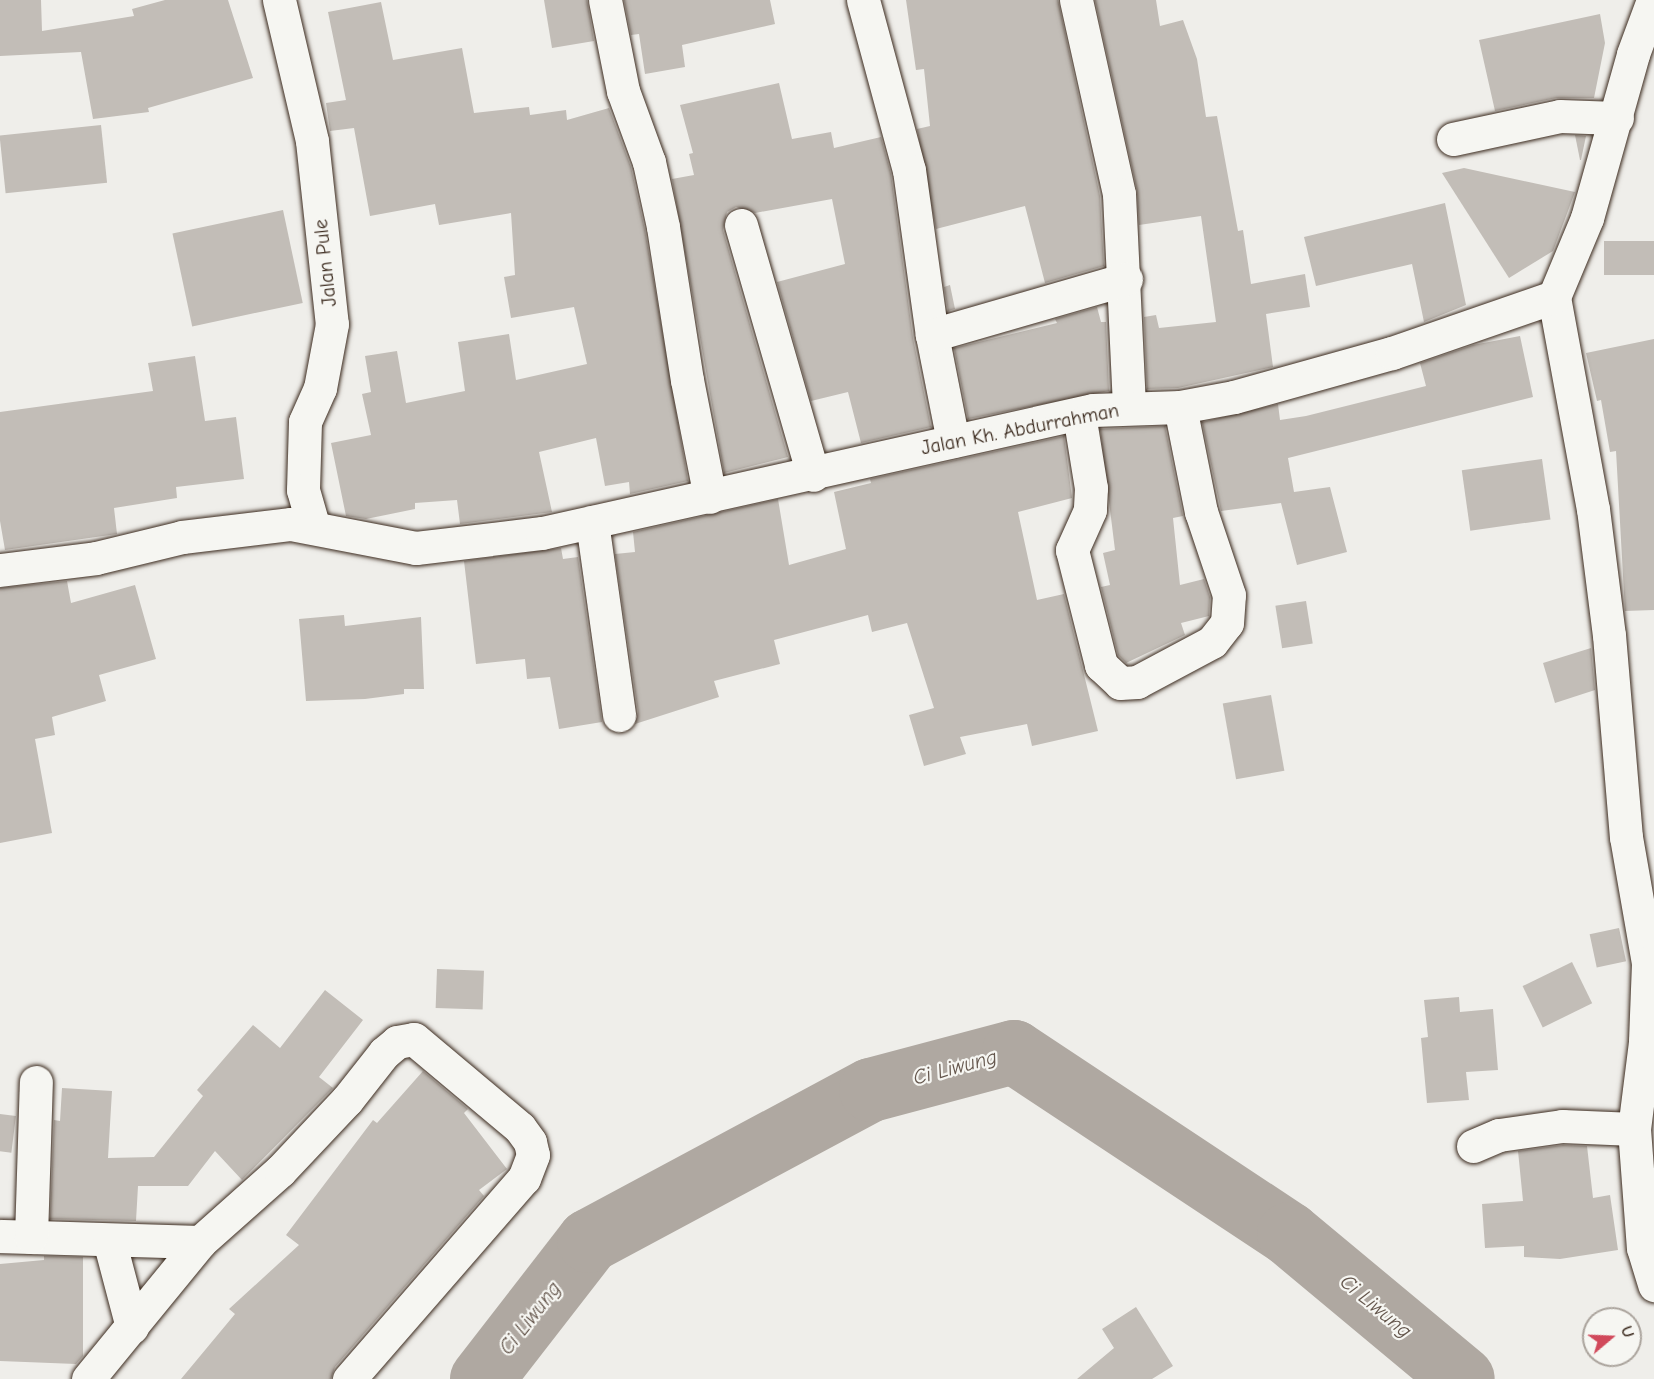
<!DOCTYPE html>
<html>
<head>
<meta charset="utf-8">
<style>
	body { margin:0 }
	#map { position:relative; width:1654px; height:1379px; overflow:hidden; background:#efeeea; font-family:"Comic Neue",sans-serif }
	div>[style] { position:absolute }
	.river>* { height:64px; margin:-32px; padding:0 32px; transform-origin:32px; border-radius:32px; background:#afa8a1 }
	.building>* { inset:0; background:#c2bdb7; transform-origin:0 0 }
	.roads { filter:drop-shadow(0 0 2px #3b2a1e) drop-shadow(0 0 2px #3b2a1e) }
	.street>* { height:33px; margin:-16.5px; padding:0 16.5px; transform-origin:16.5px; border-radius:16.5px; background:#f6f6f2 }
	span { translate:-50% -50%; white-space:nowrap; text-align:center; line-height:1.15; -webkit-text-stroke:4.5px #f6f6f2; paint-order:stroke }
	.street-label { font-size:20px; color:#3b2a1e }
	.water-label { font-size:21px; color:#64564c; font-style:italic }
	.north { position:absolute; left:1582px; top:1307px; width:60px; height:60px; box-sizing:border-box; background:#f6f6f2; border:2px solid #aba49d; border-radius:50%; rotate:71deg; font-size:16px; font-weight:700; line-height:24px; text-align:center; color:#3b2a1e }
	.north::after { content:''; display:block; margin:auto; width:21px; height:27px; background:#d1495b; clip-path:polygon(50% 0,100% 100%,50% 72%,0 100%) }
</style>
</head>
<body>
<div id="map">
	<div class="river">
		<div style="left:482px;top:1379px;width:175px;rotate:-52.2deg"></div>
		<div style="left:589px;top:1241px;width:320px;rotate:-28.2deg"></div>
		<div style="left:871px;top:1090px;width:148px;rotate:-14.9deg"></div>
		<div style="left:1014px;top:1052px;width:330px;rotate:33.5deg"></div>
		<div style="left:1289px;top:1234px;width:226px;rotate:39.8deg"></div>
	</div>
	<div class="building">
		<div style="clip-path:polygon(0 0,41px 0,42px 31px,134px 16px,132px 9px,165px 0,228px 0,253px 78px,148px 108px,149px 112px,93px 119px,81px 52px,0 56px)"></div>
		<div style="clip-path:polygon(544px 0,587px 0,594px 41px,552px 48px)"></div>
		<div style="clip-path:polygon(624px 0,770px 0,775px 24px,682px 45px,685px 67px,645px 74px,639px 34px,631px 35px)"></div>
		<div style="clip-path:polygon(906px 0,1058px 0,1100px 196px,1104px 266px,1045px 283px,1025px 206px,936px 229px,917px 129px,930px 126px,924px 69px,916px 70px)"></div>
		<div style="clip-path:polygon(1095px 0,1156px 0,1160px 26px,1183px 20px,1197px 59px,1206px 117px,1217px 116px,1238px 231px,1243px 230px,1251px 284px,1305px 274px,1310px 307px,1266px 314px,1273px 367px,1178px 388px,1147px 389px,1144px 317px,1156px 315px,1159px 328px,1216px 322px,1201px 216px,1139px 225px,1137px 190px)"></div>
		<div style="clip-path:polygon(381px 2px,393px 60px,462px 48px,474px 113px,529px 107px,530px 115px,566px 110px,567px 120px,609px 108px,631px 167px,645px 230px,688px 481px,630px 494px,629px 482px,605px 486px,596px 438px,539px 452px,552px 512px,460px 524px,457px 500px,415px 503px,415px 509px,366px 519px,346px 516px,331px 443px,371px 435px,362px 394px,371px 392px,365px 356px,397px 351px,406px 403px,465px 391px,458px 342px,509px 334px,516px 380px,587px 364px,574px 307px,511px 318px,504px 277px,515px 275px,511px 213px,439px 225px,435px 204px,370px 216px,354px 128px,330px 131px,326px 103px,346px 100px,328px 12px)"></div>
		<div style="clip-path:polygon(1600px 14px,1605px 43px,1594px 98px,1556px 98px,1495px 111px,1479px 40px)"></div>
		<div style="clip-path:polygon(779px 83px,792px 139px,831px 132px,834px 148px,881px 137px,891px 174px,913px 338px,931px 427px,861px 443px,848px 392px,811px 401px,777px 282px,845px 264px,832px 199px,755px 213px,736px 207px,727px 212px,723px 230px,788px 457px,724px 473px,672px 179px,694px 175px,689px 154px,693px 153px,680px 105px)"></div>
		<div style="left:101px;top:125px;width:58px;height:102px;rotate:84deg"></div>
		<div style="clip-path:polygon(1575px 135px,1586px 136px,1581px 160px,1580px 160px)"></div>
		<div style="clip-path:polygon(1464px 168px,1575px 192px,1553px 251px,1509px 278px,1442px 173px)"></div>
		<div style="clip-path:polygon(1445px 203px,1466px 305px,1424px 322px,1412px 264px,1316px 286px,1304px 237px)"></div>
		<div style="left:283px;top:210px;width:95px;height:113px;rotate:78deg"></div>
		<div style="left:1654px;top:241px;width:34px;height:50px;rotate:90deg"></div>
		<div style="clip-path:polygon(950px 285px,955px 309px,948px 311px,944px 287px)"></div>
		<div style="clip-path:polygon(1097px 307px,1101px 322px,1106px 322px,1109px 391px,968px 419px,954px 348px,1057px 323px,1055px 319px)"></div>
		<div style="clip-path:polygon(1520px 336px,1533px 397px,1288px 458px,1294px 492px,1330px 487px,1347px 552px,1297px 565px,1281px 503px,1221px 511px,1202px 422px,1278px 404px,1280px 420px,1306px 416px,1426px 386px,1420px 363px,1473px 345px)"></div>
		<div style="clip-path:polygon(1654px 339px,1654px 610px,1625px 611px,1616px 451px,1610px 452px,1601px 400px,1597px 401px,1586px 353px)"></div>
		<div style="clip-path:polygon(195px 356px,205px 421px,236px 417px,244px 479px,176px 487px,177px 498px,114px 508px,117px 534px,5px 550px,0 521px,0 412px,153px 391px,148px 363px)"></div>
		<div style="clip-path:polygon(1165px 426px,1183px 516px,1173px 518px,1180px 585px,1204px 579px,1210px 597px,1209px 616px,1181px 623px,1185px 635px,1126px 663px,1118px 655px,1101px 587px,1110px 585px,1103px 553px,1115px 550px,1100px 429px)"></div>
		<div style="clip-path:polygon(1064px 436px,1072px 498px,1018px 512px,1037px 600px,1064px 594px,1098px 731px,1032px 746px,1027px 724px,960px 737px,966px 754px,924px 766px,909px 715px,934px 708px,907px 623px,872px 632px,868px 615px,774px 640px,780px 664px,714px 681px,719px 697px,635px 724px,638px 712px,615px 554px,635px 552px,633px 532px,778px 499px,789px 565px,846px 549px,834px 492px,871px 483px,870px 479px)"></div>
		<div style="left:1542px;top:459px;width:61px;height:81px;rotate:82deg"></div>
		<div style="clip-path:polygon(561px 548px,563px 559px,578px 557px,602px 722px,559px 729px,550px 677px,527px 679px,525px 659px,476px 664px,464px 561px)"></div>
		<div style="clip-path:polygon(67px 581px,71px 603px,135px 585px,156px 659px,99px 675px,106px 701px,52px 717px,55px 735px,35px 739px,52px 833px,0 843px,0 588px)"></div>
		<div style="left:1306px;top:601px;width:43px;height:31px;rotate:81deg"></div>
		<div style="clip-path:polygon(344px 615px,345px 626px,421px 617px,424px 689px,404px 689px,404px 694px,365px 699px,306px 701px,299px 619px)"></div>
		<div style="clip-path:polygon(1591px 648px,1595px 690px,1555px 703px,1543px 663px)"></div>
		<div style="left:1271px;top:695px;width:77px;height:49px;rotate:80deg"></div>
		<div style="left:1619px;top:928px;width:34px;height:30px;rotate:78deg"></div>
		<div style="left:1572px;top:962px;width:46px;height:55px;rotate:64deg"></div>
		<div style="left:437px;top:969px;width:47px;height:39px;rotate:2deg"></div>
		<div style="clip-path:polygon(325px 990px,363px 1020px,319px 1077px,333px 1088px,242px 1180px,215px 1151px,188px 1186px,138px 1186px,136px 1221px,50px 1219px,54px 1120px,60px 1121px,62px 1088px,112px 1091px,108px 1158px,154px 1157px,203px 1096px,197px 1090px,253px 1025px,280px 1048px)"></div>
		<div style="clip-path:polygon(1459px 997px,1460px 1012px,1493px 1009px,1498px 1070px,1466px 1072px,1469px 1100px,1427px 1103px,1421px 1038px,1428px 1037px,1424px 1000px)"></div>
		<div style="clip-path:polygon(423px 1071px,468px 1109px,464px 1113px,507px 1169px,479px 1190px,484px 1196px,335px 1367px,331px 1379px,181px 1379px,235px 1314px,229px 1309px,299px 1245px,286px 1235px,373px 1120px,377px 1123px)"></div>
		<div style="left:0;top:1114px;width:16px;height:37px;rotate:7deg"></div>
		<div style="clip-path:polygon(1563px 1145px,1587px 1146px,1593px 1198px,1610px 1195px,1618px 1250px,1560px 1259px,1524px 1257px,1524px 1246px,1485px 1248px,1482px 1204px,1523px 1201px,1518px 1151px)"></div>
		<div style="clip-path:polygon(44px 1256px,83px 1257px,83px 1356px,76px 1364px,0 1361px,0 1264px,44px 1260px)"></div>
		<div style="clip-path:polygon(1136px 1307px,1173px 1366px,1152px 1379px,1077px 1379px,1114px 1348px,1102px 1329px)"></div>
	</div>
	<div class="roads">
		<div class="street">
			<div style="left:279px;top:0;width:145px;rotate:76.8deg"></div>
			<div style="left:312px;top:141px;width:184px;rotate:83.8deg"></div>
			<div style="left:332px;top:324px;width:65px;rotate:100.6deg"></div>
			<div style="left:320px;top:388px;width:37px;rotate:114deg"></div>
			<div style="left:305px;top:422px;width:68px;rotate:91.7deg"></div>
			<div style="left:303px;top:490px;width:37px;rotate:74deg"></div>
			<div style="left:605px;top:0;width:93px;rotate:78.8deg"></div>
			<div style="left:623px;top:91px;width:76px;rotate:69.9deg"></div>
			<div style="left:649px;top:162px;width:66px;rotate:77.8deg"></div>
			<div style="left:663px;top:227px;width:155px;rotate:81.1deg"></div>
			<div style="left:687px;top:380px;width:119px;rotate:78.9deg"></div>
			<div style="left:863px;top:0;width:176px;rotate:74.9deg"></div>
			<div style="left:909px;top:170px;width:167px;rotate:82.1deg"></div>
			<div style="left:932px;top:335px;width:108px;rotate:78.8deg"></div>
			<div style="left:1076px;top:0;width:199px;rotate:77.5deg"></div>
			<div style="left:1119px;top:194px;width:213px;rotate:87.3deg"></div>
			<div style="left:1453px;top:139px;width:109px;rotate:-12.1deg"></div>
			<div style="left:1560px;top:116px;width:57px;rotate:2deg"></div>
			<div style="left:741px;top:225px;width:260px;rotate:73.9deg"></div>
			<div style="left:1554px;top:297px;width:216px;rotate:79.6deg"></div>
			<div style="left:1593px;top:509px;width:127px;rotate:82.8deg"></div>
			<div style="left:1609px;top:635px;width:203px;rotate:85.2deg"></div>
			<div style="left:1626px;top:837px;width:128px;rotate:80.1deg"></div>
			<div style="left:1648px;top:963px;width:79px;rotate:92.2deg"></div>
			<div style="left:1645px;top:1042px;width:88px;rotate:97.2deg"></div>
			<div style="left:1634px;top:1129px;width:119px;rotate:85.7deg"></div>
			<div style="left:1643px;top:1248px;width:39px;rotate:73deg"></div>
			<div style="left:932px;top:335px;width:202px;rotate:-16.1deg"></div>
			<div style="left:1079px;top:414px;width:75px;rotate:80.8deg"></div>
			<div style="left:1091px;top:488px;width:22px;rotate:93deg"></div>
			<div style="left:1090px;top:510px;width:44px;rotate:114.2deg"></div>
			<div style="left:1072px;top:550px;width:119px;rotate:75.8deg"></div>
			<div style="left:1101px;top:665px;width:26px;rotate:43deg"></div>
			<div style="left:1120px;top:683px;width:17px;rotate:-3deg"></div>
			<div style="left:1137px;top:682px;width:85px;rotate:-28.1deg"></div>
			<div style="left:1212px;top:642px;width:24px;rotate:-52deg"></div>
			<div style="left:1227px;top:623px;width:28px;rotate:-86deg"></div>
			<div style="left:1229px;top:595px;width:88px;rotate:-108.6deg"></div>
			<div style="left:1201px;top:512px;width:107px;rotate:-101.3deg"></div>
			<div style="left:592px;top:522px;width:195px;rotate:82deg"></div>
			<div style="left:0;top:570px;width:97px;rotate:-7.1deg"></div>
			<div style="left:96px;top:558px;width:89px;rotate:-13.7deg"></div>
			<div style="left:182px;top:537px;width:110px;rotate:-6.8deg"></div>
			<div style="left:291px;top:524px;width:127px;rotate:10.9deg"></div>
			<div style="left:416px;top:548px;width:127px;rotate:-6.8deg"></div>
			<div style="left:542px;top:533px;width:565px;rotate:-12.58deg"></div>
			<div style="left:1093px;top:410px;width:87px;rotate:-2deg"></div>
			<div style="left:1180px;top:407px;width:55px;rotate:-10.5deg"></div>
			<div style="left:1234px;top:397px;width:164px;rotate:-15.6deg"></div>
			<div style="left:1392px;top:353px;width:171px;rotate:-19.1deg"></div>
			<div style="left:1554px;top:297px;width:86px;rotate:-67.3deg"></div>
			<div style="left:1587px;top:218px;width:170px;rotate:-74.3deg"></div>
			<div style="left:1633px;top:54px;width:58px;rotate:-69.7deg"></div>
			<div style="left:1473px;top:1146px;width:28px;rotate:-23deg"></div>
			<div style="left:1499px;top:1135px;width:64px;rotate:-8.1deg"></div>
			<div style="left:1562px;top:1126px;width:72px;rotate:2.4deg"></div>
			<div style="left:0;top:1236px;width:200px;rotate:1.7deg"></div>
			<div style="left:31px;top:1237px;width:155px;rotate:-88.2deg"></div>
			<div style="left:109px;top:1240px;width:90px;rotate:75.2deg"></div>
			<div style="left:88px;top:1379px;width:177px;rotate:-50.7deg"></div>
			<div style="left:200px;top:1242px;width:107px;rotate:-41.6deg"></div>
			<div style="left:280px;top:1171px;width:98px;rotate:-46.7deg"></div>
			<div style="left:347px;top:1100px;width:60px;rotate:-51.8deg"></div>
			<div style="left:384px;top:1053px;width:17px;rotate:-40deg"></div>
			<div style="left:397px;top:1042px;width:17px;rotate:-10deg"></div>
			<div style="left:414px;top:1039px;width:138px;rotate:40deg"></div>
			<div style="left:520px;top:1128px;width:17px;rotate:54deg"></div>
			<div style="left:530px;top:1142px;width:13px;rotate:77deg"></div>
			<div style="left:533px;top:1155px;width:25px;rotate:111deg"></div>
			<div style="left:524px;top:1178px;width:267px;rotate:131deg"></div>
		</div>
	</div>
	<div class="street-label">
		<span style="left:325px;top:263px;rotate:-96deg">Jalan Pule</span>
		<span style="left:1020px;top:429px;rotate:-11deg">Jalan Kh. Abdurrahman</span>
	</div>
	<div class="water-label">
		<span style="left:955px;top:1067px;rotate:-15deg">Ci Liwung</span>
		<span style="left:1376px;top:1306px;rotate:40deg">Ci Liwung</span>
		<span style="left:530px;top:1318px;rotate:-52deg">Ci Liwung</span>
	</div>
	<div class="north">U</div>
</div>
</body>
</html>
